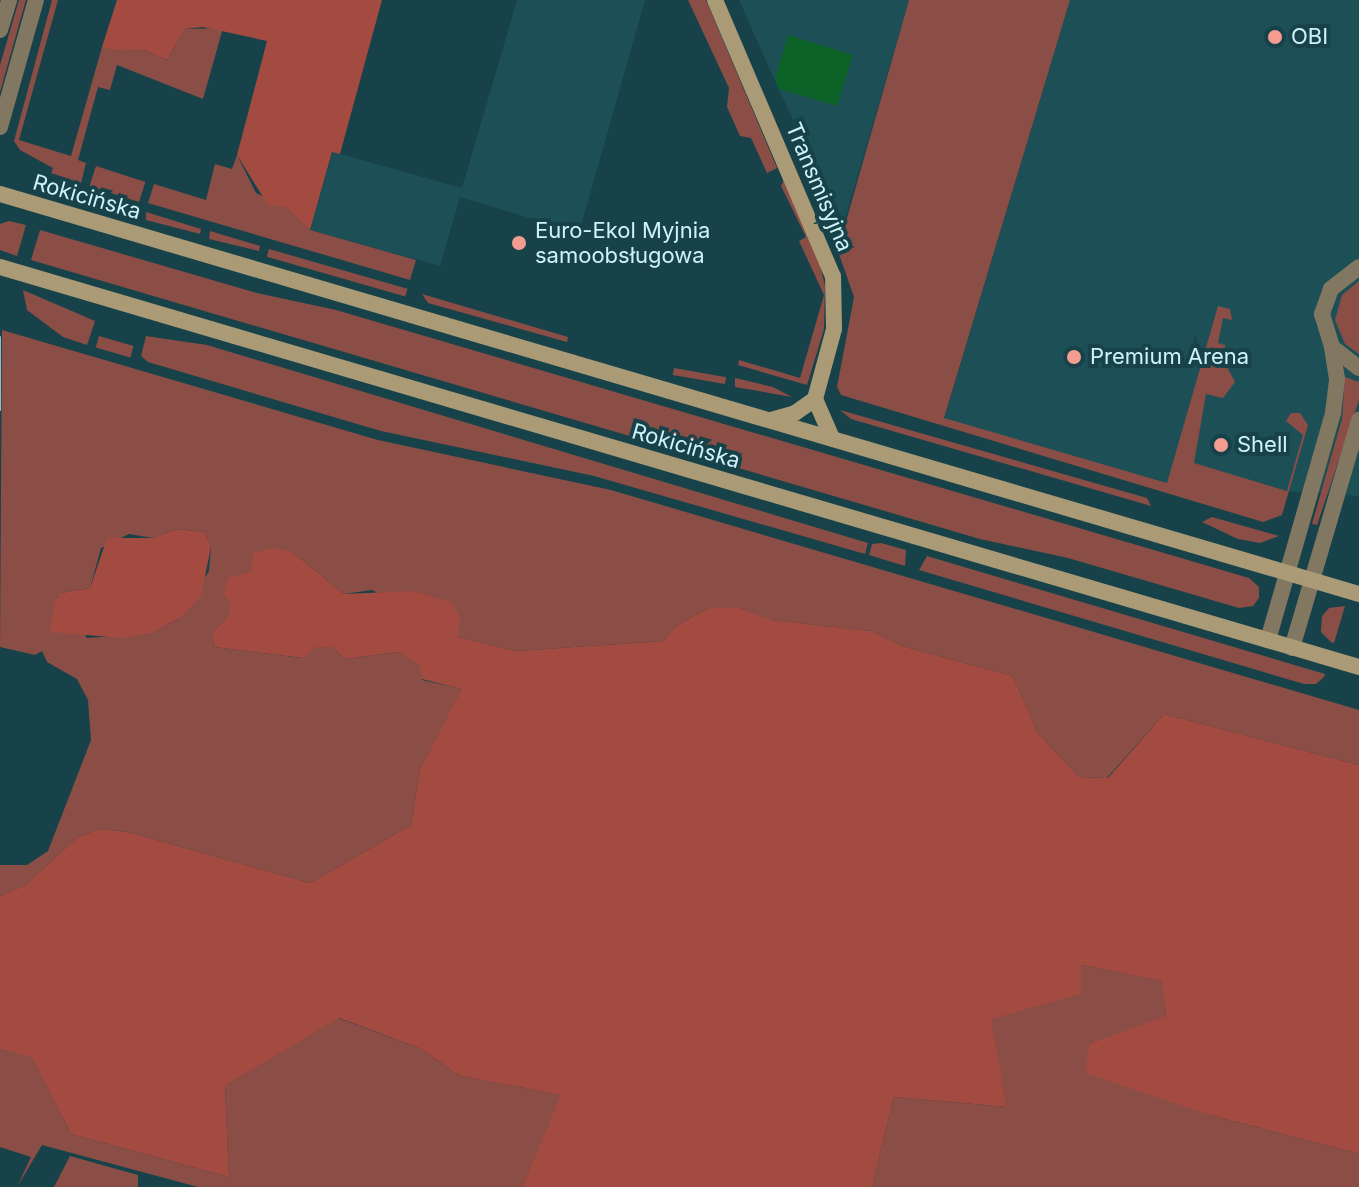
<!DOCTYPE html>
<html>
<head>
<meta charset="utf-8">
<style>
	body { margin:0 }
	#map { position:relative; width:1359px; height:1187px; overflow:hidden; background:#174249; font-family:Inter,sans-serif }
	div>[style] { position:absolute }
	.built>* { inset:0; background:#1d4f56 }
	.green>* { inset:0; background:#8a4e46; transform-origin:0 0 }
	.forest>* { inset:0; background:#a34b41 }
	.water>* { inset:0; background:#0d6228 }
	.street>* { height:16px; margin:-8px; padding:0 8px; transform-origin:8px; border-radius:8px; background:#827861 }
	.secondary>* { height:16px; margin:-8px; padding:0 8px; transform-origin:8px; border-radius:8px; background:#aa9a75 }
	.tram>* { height:2px; margin:-1px; padding:0 1px; transform-origin:1px; border-radius:1px; background:#97bec5 }
	.dots>* { width:22px; height:22px; translate:-50% -50%; box-sizing:border-box; border:4px solid #174249; border-radius:50% }
	span { translate:-50% -50%; white-space:nowrap; text-align:center; line-height:1.15; -webkit-text-stroke:8px #174249; paint-order:stroke }
	.poi-label { font-size:22px; color:#cdf3f9 }
	.left { translate:0 -50%; text-align:left }
	.street-label { font-size:22px; color:#cdf3f9 }
</style>
</head>
<body>
<div id="map">
	<div class="built">
		<div style="clip-path:polygon(517px 0,645px 0,579px 233px,460px 197px,440px 266px,310px 230px,333px 152px,462px 188px)"></div>
		<div style="clip-path:polygon(739px 0,909px 0,843px 226px,779px 90px)"></div>
		<div style="clip-path:polygon(1070px 0,1359px 0,1359px 496px,1167px 483px,944px 419px)"></div>
	</div>
	<div class="green">
		<div style="clip-path:polygon(19px 0,26px 0,0 92px,0 65px)"></div>
		<div style="clip-path:polygon(52px 0,58px 0,19px 140px,71px 156px,102px 47px,144px 50px,167px 60px,185px 29px,223px 28px,203px 99px,117px 65px,110px 90px,98px 87px,78px 160px,86px 163px,81px 183px,51px 173px,53px 168px,20px 150px,14px 141px)"></div>
		<div style="clip-path:polygon(688px 0,706px 0,777px 168px,767px 173px,751px 138px,740px 136px,727px 107px,729px 88px)"></div>
		<div style="clip-path:polygon(909px 0,1070px 0,944px 418px,1167px 483px,1218px 306px,1230px 309px,1232px 320px,1223px 318px,1218px 343px,1225px 345px,1224px 361px,1235px 382px,1223px 398px,1206px 394px,1194px 463px,1287px 491px,1303px 435px,1286px 421px,1291px 413px,1300px 413px,1308px 425px,1282px 515px,1263px 522px,841px 395px,837px 387px,854px 297px,833px 237px,843px 232px)"></div>
		<div style="clip-path:polygon(237px 155px,256px 193px,285px 207px,310px 230px,416px 260px,410px 280px,148px 203px,154px 184px,206px 200px,215px 164px,232px 169px)"></div>
		<div style="left:96px;top:166px;width:52px;height:21px;rotate:18deg"></div>
		<div style="clip-path:polygon(784px 180px,819px 260px,825px 286px,824px 329px,807px 385px,738px 365px,739px 360px,800px 378px,824px 295px,799px 241px,806px 237px,781px 186px)"></div>
		<div style="clip-path:polygon(146px 212px,201px 229px,200px 234px,146px 220px)"></div>
		<div style="clip-path:polygon(9px 221px,26px 225px,17px 256px,0 250px,0 224px)"></div>
		<div style="clip-path:polygon(40px 230px,257px 293px,336px 310px,1249px 578px,1259px 587px,1259px 598px,1253px 606px,1239px 608px,1068px 558px,980px 539px,31px 260px)"></div>
		<div style="clip-path:polygon(210px 231px,260px 246px,259px 251px,209px 239px)"></div>
		<div style="left:269px;top:249px;width:144px;height:8px;rotate:16deg"></div>
		<div style="clip-path:polygon(1359px 281px,1359px 354px,1345px 344px,1335px 320px,1342px 295px)"></div>
		<div style="clip-path:polygon(23px 290px,95px 321px,87px 345px,63px 337px,27px 310px)"></div>
		<div style="clip-path:polygon(422px 294px,568px 337px,567px 342px,428px 303px)"></div>
		<div style="clip-path:polygon(evenodd,2px 330px,378px 440px,611px 490px,1359px 710px,1359px 765px,1164px 714px,1107px 778px,1079px 777px,1038px 733px,1013px 676px,902px 646px,871px 631px,770px 620px,740px 608px,709px 608px,676px 626px,663px 641px,516px 651px,458px 637px,372px 590px,344px 594px,291px 551px,251px 572px,226px 619px,211px 633px,215px 647px,302px 658px,316px 647px,331px 647px,346px 659px,398px 652px,421px 665px,422px 680px,463px 689px,420px 769px,411px 825px,310px 883px,128px 832px,99px 829px,78px 837px,25px 885px,0 896px,0 865px,27px 865px,48px 851px,91px 740px,88px 700px,77px 679px,47px 662px,42px 651px,35px 655px,0 647px,2px 330px,177px 529px,205px 532px,211px 547px,209px 571px,180px 618px,152px 633px,87px 638px,61px 593px,90px 588px,101px 548px,129px 534px,153px 538px,177px 529px)"></div>
		<div style="left:99px;top:336px;width:36px;height:12px;rotate:16deg"></div>
		<div style="clip-path:polygon(146px 336px,207px 345px,868px 543px,865px 554px,594px 476px,381px 431px,148px 362px,141px 356px)"></div>
		<div style="left:674px;top:368px;width:53px;height:7px;rotate:10deg"></div>
		<div style="clip-path:polygon(1345px 377px,1359px 382px,1359px 400px,1317px 525px,1312px 524px,1342px 419px)"></div>
		<div style="clip-path:polygon(735px 378px,773px 387px,792px 397px,735px 387px)"></div>
		<div style="clip-path:polygon(840px 410px,1147px 498px,1151px 506px,851px 419px)"></div>
		<div style="clip-path:polygon(1212px 517px,1279px 536px,1260px 543px,1238px 539px,1202px 522px)"></div>
		<div style="clip-path:polygon(881px 543px,906px 550px,905px 566px,869px 555px,872px 544px)"></div>
		<div style="clip-path:polygon(927px 556px,1325px 674px,1324px 677px,1316px 684px,1304px 684px,919px 570px)"></div>
		<div style="clip-path:polygon(1345px 606px,1334px 643px,1331px 642px,1321px 632px,1322px 616px,1329px 608px)"></div>
		<div style="clip-path:polygon(1081px 965px,1163px 981px,1166px 1017px,1090px 1043px,1210px 1115px,1359px 1154px,1359px 1187px,872px 1187px,894px 1097px,1007px 1107px,990px 1018px,1080px 994px)"></div>
		<div style="clip-path:polygon(338px 1018px,419px 1048px,460px 1076px,562px 1095px,522px 1187px,198px 1187px,42px 1145px,17px 1187px,31px 1157px,0 1147px,0 1049px,32px 1056px,71px 1134px,229px 1177px,225px 1086px)"></div>
		<div style="clip-path:polygon(70px 1156px,138px 1175px,138px 1187px,54px 1187px)"></div>
	</div>
	<div class="forest">
		<div style="clip-path:polygon(117px 0,382px 0,340px 154px,332px 152px,310px 230px,285px 207px,268px 205px,237px 155px,267px 41px,203px 27px,185px 29px,167px 60px,144px 50px,108px 49px,102px 47px)"></div>
		<div style="clip-path:polygon(177px 529px,205px 532px,211px 547px,201px 596px,180px 618px,152px 633px,122px 638px,50px 632px,54px 603px,61px 593px,90px 588px,107px 538px,153px 538px)"></div>
		<div style="clip-path:polygon(271px 548px,291px 551px,344px 594px,414px 591px,452px 603px,460px 618px,458px 637px,516px 651px,663px 641px,676px 626px,709px 608px,740px 608px,771px 620px,871px 631px,902px 646px,1013px 676px,1038px 733px,1079px 777px,1108px 778px,1164px 714px,1359px 765px,1359px 1154px,1210px 1115px,1085px 1073px,1090px 1043px,1166px 1016px,1162px 981px,1081px 965px,1081px 994px,991px 1019px,1007px 1107px,894px 1097px,872px 1187px,522px 1187px,561px 1095px,460px 1076px,419px 1048px,339px 1018px,225px 1086px,229px 1177px,71px 1134px,32px 1057px,0 1049px,0 896px,25px 885px,78px 837px,99px 829px,128px 832px,310px 883px,411px 825px,420px 769px,462px 689px,422px 679px,420px 665px,398px 652px,346px 659px,331px 647px,316px 647px,303px 658px,215px 647px,211px 633px,226px 619px,231px 606px,224px 593px,228px 578px,251px 572px,253px 554px)"></div>
	</div>
	<div class="water">
		<div style="clip-path:polygon(788px 35px,853px 55px,837px 106px,779px 89px,775px 78px)"></div>
	</div>
	<div class="street">
		<div style="left:0;top:30px;width:31px;rotate:-73deg"></div>
		<div style="left:0;top:127px;width:132px;rotate:-74.2deg"></div>
		<div style="left:1359px;top:267px;width:36px;rotate:142deg"></div>
		<div style="left:1331px;top:289px;width:27px;rotate:110deg"></div>
		<div style="left:1322px;top:314px;width:34px;rotate:73deg"></div>
		<div style="left:1332px;top:347px;width:34px;rotate:38deg"></div>
		<div style="left:1268px;top:640px;width:236px;rotate:-74deg"></div>
		<div style="left:1333px;top:413px;width:34px;rotate:-83deg"></div>
		<div style="left:1337px;top:379px;width:32px;rotate:-99deg"></div>
		<div style="left:1292px;top:648px;width:238px;rotate:-73.6deg"></div>
	</div>
	<div class="secondary">
		<div style="left:715px;top:0;width:300px;rotate:66.9deg"></div>
		<div style="left:833px;top:276px;width:53px;rotate:88.9deg"></div>
		<div style="left:834px;top:329px;width:73px;rotate:105.2deg"></div>
		<div style="left:815px;top:399px;width:43px;rotate:66.4deg"></div>
		<div style="left:0;top:194px;width:1417px;rotate:16.4deg"></div>
		<div style="left:0;top:267px;width:1417px;rotate:16.4deg"></div>
		<div style="left:771px;top:420px;width:25px;rotate:-16deg"></div>
		<div style="left:795px;top:413px;width:24px;rotate:-35deg"></div>
	</div>
	<div class="tram">
		<div style="left:0;top:337px;width:73px;rotate:90deg"></div>
	</div>
	<div class="dots">
		<div style="left:1275px;top:37px;background:#f59c90"></div>
		<div style="left:519px;top:243px;background:#f59c90"></div>
		<div style="left:1074px;top:357px;background:#f59c90"></div>
		<div style="left:1221px;top:445px;background:#f59c90"></div>
	</div>
	<div class="poi-label">
		<span class="left" style="left:1291px;top:37px">OBI</span>
		<span class="left" style="left:535px;top:243px">Euro-Ekol Myjnia<br>samoobsługowa</span>
		<span class="left" style="left:1090px;top:357px">Premium Arena</span>
		<span class="left" style="left:1237px;top:445px">Shell</span>
	</div>
	<div class="street-label">
		<span style="left:819px;top:187px;rotate:67deg">Transmisyjna</span>
		<span style="left:87px;top:197px;rotate:16deg">Rokicińska</span>
		<span style="left:686px;top:446px;rotate:16deg">Rokicińska</span>
	</div>
</div>
</body>
</html>
